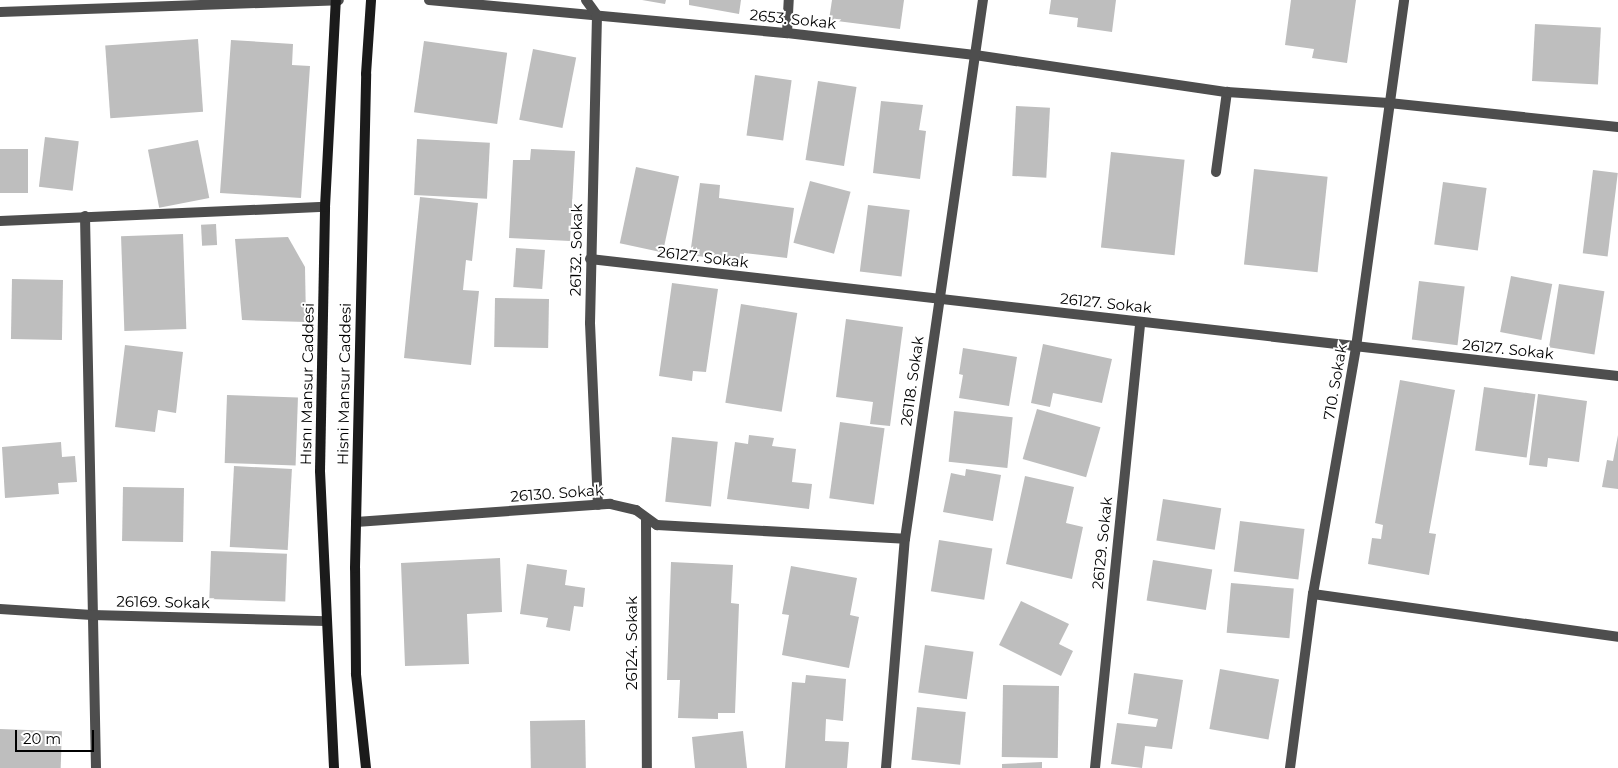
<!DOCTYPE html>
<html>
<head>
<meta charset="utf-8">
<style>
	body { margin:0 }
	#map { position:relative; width:1618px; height:768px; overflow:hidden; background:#fff; font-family:Montserrat,sans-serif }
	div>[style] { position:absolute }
	.building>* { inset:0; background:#bebebe; transform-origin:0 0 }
	.service>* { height:10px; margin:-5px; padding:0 5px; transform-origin:5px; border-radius:5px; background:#4e4e4e }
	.minor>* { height:10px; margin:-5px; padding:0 5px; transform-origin:5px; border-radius:5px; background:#4e4e4e }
	.secondary>* { height:10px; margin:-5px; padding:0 5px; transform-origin:5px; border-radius:5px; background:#1b1b1b }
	span { translate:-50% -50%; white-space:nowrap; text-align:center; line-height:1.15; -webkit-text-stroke:4px #fff; paint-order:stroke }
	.street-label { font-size:15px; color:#000 }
	.scale { position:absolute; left:15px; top:730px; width:79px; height:22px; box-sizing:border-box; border:2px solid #000; border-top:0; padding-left:6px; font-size:15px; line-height:18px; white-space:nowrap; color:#000; -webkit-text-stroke:4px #fff; paint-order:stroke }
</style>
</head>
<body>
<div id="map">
	<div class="building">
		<div style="clip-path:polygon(642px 0,666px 0,665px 4px)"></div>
		<div style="clip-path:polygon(689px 0,741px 0,739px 14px,689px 5px)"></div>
		<div style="clip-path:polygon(832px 0,904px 0,900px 29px,829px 20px)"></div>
		<div style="clip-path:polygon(1051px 0,1116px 0,1112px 32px,1077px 27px,1078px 18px,1049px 14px)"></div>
		<div style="clip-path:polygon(1291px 0,1356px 0,1347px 63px,1312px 58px,1314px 49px,1285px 45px)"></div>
		<div style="left:1535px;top:24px;width:66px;height:57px;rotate:3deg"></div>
		<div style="left:198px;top:39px;width:73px;height:93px;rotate:86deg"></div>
		<div style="clip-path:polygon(231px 40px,293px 44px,292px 65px,310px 66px,301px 198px,220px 193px)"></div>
		<div style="left:424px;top:41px;width:84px;height:72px;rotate:8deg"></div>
		<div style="left:533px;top:49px;width:44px;height:72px;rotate:11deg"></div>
		<div style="left:755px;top:75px;width:37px;height:61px;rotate:8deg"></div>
		<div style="left:818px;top:81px;width:39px;height:80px;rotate:9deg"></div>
		<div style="clip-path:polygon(881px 101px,923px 105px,919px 130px,926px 131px,920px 179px,873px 173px)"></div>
		<div style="left:1016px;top:106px;width:34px;height:70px;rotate:3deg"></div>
		<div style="left:45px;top:137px;width:34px;height:50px;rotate:7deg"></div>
		<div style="left:417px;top:139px;width:73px;height:56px;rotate:3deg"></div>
		<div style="left:198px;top:140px;width:59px;height:51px;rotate:79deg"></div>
		<div style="left:28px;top:149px;width:44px;height:28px;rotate:90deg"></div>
		<div style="clip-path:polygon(531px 149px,575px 151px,570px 241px,509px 238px,513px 160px,530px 160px)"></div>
		<div style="left:1111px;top:152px;width:74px;height:96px;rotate:6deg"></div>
		<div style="left:636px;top:167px;width:44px;height:78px;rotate:12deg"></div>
		<div style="left:1254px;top:169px;width:74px;height:96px;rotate:6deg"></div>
		<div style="left:1593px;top:170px;width:25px;height:84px;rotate:7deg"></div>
		<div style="left:810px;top:181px;width:42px;height:64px;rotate:15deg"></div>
		<div style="left:1443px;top:182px;width:44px;height:63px;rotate:8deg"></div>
		<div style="clip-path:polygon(700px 183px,720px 185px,719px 198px,794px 208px,787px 258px,744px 253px,743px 262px,690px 255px)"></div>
		<div style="clip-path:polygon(420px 197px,478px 203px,472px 261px,466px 260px,463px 290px,479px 291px,471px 365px,404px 358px)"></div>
		<div style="left:868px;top:205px;width:42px;height:67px;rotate:7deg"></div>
		<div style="left:216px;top:224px;width:21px;height:15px;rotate:87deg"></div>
		<div style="left:183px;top:234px;width:95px;height:62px;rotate:88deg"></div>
		<div style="clip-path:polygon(288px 237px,305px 267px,306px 322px,242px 320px,235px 239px)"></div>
		<div style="left:516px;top:248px;width:29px;height:39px;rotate:4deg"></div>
		<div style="left:1511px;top:276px;width:42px;height:57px;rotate:11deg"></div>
		<div style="left:12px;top:279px;width:51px;height:60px;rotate:1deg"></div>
		<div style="left:1419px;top:281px;width:46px;height:59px;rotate:7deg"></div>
		<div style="clip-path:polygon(672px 283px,718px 289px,706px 372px,693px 371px,692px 381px,659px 376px)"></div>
		<div style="left:1559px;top:284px;width:46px;height:64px;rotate:9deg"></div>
		<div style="left:495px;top:298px;width:54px;height:49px;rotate:1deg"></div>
		<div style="left:741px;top:304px;width:57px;height:100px;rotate:9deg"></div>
		<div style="clip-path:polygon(846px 319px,903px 327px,890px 426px,870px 424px,873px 402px,836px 397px)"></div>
		<div style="clip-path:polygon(1043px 344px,1112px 359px,1102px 403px,1053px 393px,1050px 407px,1031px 403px)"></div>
		<div style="clip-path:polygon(125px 345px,183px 352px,176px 413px,158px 410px,155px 432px,115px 427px)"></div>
		<div style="clip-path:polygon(963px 348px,1017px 357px,1009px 406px,959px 398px,963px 375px,959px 374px)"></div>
		<div style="clip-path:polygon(1400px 380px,1455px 390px,1429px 533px,1436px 534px,1429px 575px,1368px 564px,1372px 538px,1381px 539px,1383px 525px,1375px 523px)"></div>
		<div style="left:1484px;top:387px;width:52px;height:64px;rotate:8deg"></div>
		<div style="clip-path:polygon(1538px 394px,1587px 401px,1579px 462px,1548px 458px,1547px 467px,1529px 465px)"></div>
		<div style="left:227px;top:395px;width:71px;height:68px;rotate:2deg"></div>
		<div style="left:1037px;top:409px;width:66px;height:52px;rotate:16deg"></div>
		<div style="left:954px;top:411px;width:59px;height:51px;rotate:6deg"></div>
		<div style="left:840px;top:422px;width:45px;height:77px;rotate:8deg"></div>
		<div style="clip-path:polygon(749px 435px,774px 438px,772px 446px,796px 449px,792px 482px,812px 484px,809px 509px,727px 499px,735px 442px,748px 444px)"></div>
		<div style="clip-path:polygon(1618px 435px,1618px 489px,1602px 487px,1607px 460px,1613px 461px)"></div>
		<div style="left:672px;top:437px;width:46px;height:65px;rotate:6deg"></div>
		<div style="clip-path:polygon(61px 442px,62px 457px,75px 456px,77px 482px,58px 483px,59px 494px,5px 498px,2px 447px)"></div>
		<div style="left:234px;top:466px;width:58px;height:81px;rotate:3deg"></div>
		<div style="clip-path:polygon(966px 469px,1001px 475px,993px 521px,943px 512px,951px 473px,965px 476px)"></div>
		<div style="clip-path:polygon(1025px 476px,1074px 487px,1066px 523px,1083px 527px,1072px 579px,1006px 564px)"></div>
		<div style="left:123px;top:487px;width:61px;height:54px;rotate:1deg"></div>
		<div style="left:1163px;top:499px;width:59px;height:42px;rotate:9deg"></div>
		<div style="left:1240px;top:521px;width:65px;height:51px;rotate:7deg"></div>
		<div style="left:939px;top:540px;width:54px;height:52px;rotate:9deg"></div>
		<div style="left:211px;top:551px;width:76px;height:48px;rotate:2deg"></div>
		<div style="clip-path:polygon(500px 558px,502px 612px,467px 614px,469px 664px,405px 666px,401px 563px)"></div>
		<div style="left:1153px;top:560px;width:60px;height:41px;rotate:9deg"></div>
		<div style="clip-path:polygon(671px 562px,733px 565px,731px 603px,739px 604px,735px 713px,718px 713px,718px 719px,678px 718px,680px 680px,667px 680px)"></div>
		<div style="clip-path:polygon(527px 564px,567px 570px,565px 585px,585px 588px,583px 607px,574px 606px,570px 631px,546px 627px,548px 618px,520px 614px)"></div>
		<div style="clip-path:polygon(791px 566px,857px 578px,850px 615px,859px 617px,849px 668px,782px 655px,789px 615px,782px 614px)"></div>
		<div style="left:1231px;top:583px;width:63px;height:50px;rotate:5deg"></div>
		<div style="clip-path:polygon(1021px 601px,1069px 624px,1059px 644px,1073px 651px,1061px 676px,999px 645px)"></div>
		<div style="left:925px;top:645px;width:49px;height:48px;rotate:8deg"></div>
		<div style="left:1220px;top:669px;width:60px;height:61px;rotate:10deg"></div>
		<div style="clip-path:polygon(1134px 673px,1183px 680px,1172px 749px,1145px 746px,1142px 768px,1111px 764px,1117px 723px,1156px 727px,1158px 719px,1128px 714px)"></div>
		<div style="clip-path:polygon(806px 675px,846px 679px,843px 721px,826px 719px,825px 741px,849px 742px,847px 768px,785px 768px,792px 682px,805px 683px)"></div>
		<div style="left:1003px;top:685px;width:56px;height:72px;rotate:1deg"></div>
		<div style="left:917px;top:707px;width:49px;height:53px;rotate:6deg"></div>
		<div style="left:585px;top:720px;width:48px;height:55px;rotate:89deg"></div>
		<div style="left:0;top:729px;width:62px;height:39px;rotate:2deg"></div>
		<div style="clip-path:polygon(743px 731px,747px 768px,695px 768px,692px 737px)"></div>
		<div style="clip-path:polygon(1042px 762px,1042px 768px,1002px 768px,1002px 764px)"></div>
	</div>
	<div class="service">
		<div style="left:1216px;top:172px;width:81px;rotate:-82.2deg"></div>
	</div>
	<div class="minor">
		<div style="left:429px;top:0;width:360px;rotate:5.3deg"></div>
		<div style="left:787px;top:33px;width:189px;rotate:6.7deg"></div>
		<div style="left:975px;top:55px;width:255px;rotate:8.4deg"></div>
		<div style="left:1227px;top:92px;width:162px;rotate:3.9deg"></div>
		<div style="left:1389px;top:103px;width:230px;rotate:6deg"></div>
		<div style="left:586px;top:0;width:19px;rotate:54deg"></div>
		<div style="left:597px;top:15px;width:308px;rotate:91.3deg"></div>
		<div style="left:590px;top:323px;width:182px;rotate:87.5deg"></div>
		<div style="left:0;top:12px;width:339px;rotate:-2deg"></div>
		<div style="left:787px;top:33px;width:33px;rotate:-87deg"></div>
		<div style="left:85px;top:216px;width:552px;rotate:88.86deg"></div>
		<div style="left:0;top:221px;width:325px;rotate:-2.5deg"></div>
		<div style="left:590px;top:259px;width:1035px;rotate:6.49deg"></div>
		<div style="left:646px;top:518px;width:250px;rotate:89.8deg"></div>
		<div style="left:356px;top:522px;width:255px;rotate:-4.1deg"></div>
		<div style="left:610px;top:504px;width:27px;rotate:13deg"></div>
		<div style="left:636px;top:510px;width:26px;rotate:36deg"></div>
		<div style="left:657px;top:525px;width:248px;rotate:3.2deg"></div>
		<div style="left:1313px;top:594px;width:308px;rotate:8deg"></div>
		<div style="left:0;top:609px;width:92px;rotate:3.7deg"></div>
		<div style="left:92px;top:615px;width:234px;rotate:1.5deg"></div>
		<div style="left:886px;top:768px;width:230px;rotate:-85.3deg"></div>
		<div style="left:905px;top:539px;width:545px;rotate:-81.77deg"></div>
		<div style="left:1095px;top:768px;width:448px;rotate:-84.2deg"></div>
		<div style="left:1290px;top:768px;width:176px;rotate:-82.5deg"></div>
		<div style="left:1313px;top:594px;width:251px;rotate:-80.1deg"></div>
		<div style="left:1356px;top:347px;width:350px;rotate:-82.1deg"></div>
	</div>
	<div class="secondary">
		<div style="left:334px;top:768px;width:297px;rotate:-92.7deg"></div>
		<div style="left:320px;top:471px;width:264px;rotate:-88.9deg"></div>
		<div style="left:325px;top:207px;width:207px;rotate:-87deg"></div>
		<div style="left:366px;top:768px;width:95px;rotate:-96.1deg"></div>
		<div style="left:356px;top:674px;width:106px;rotate:-90.5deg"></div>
		<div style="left:355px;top:568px;width:494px;rotate:-88.7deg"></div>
		<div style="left:366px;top:74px;width:74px;rotate:-86.1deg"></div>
	</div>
	<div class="street-label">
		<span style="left:793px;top:19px;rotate:6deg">2653. Sokak</span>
		<span style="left:576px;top:250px;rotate:-89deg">26132. Sokak</span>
		<span style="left:703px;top:257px;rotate:7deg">26127. Sokak</span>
		<span style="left:1106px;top:303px;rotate:6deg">26127. Sokak</span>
		<span style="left:1508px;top:349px;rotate:6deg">26127. Sokak</span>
		<span style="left:912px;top:381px;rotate:-82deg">26118. Sokak</span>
		<span style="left:1335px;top:382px;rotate:-80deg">710. Sokak</span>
		<span style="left:307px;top:384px;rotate:-89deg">Hısnı Mansur Caddesi</span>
		<span style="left:344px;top:384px;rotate:-89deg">Hisni Mansur Caddesi</span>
		<span style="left:557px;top:493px;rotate:-4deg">26130. Sokak</span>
		<span style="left:1102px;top:543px;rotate:-84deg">26129. Sokak</span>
		<span style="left:163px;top:602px;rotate:1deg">26169. Sokak</span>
		<span style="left:632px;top:643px;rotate:-90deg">26124. Sokak</span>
	</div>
	<div class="scale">20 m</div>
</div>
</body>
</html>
